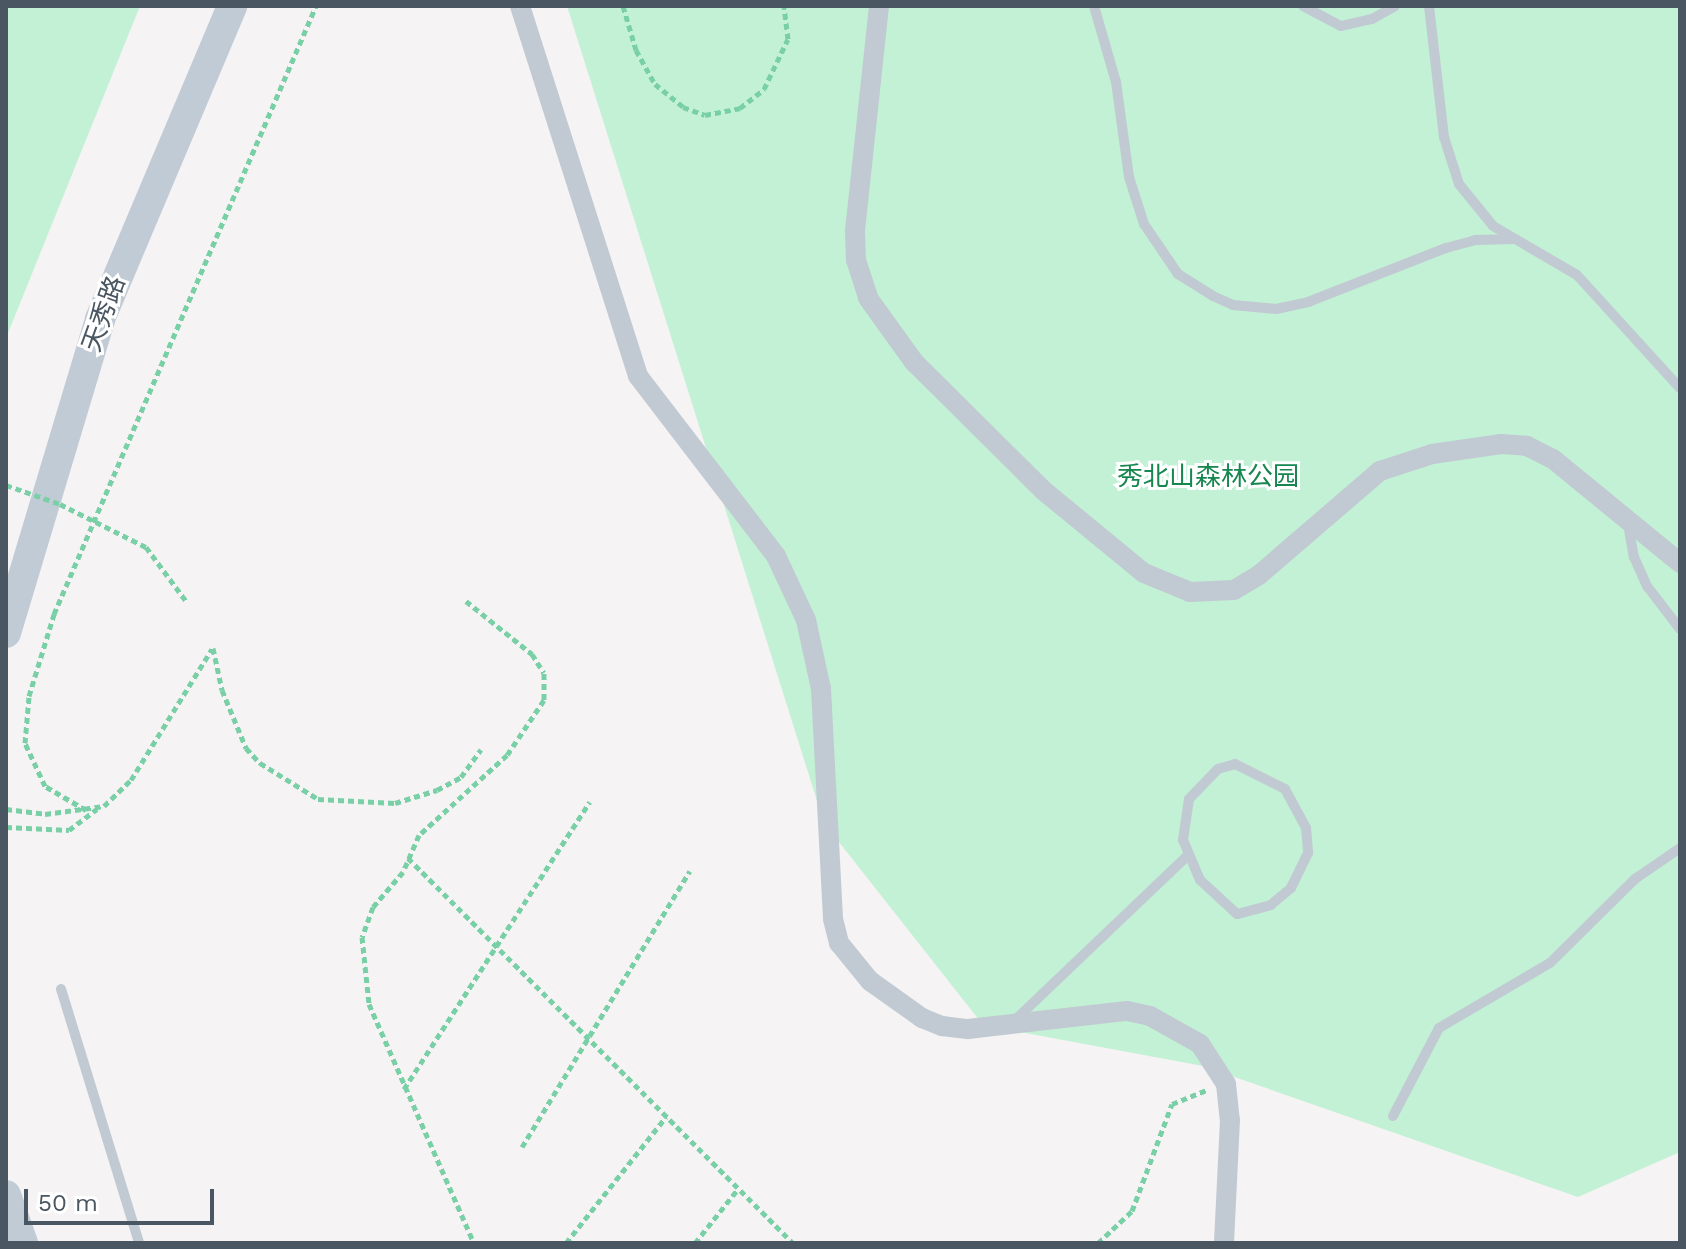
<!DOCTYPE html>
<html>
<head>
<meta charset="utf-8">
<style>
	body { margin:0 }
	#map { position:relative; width:1686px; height:1249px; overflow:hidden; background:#f5f3f3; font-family:"Work Sans","Noto Sans SC",sans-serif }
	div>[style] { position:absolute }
	.green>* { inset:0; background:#c3f1d5 }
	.path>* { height:5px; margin-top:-2.5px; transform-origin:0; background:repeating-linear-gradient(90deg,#7ad0a6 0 6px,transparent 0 10px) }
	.lane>* { height:10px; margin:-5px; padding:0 5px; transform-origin:5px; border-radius:5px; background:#c1cad2 }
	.street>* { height:20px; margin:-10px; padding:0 10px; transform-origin:10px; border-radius:10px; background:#c1cad2 }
	.secondary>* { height:30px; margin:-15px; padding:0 15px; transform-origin:15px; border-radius:15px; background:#c1cbd6 }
	.path-bridge>* { height:5px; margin-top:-2.5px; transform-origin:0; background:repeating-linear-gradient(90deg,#7ad0a6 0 6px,transparent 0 10px) }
	span { translate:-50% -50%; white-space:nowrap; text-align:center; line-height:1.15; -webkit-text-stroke:6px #fff; paint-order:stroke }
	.street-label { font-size:26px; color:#4a5661 }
	.park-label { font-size:26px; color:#17864f }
	.frame { position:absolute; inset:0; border:8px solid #4a5661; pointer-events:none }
	.scale { position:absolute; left:24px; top:1189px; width:190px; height:36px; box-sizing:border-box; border:4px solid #4a5661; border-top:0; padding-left:10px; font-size:24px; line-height:28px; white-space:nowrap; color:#4a5661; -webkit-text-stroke:6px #fff; paint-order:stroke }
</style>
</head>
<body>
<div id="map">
	<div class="green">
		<div style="clip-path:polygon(6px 6px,140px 6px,6px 338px)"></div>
		<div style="clip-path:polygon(567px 6px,1680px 6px,1680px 1152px,1578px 1197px,1203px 1066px,983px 1025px,824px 823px)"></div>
	</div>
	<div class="path">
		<div style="left:623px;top:6px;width:46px;rotate:73.5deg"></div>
		<div style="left:636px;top:50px;width:39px;rotate:61deg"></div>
		<div style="left:655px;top:84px;width:36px;rotate:39deg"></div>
		<div style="left:683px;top:107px;width:23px;rotate:20deg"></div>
		<div style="left:705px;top:115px;width:36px;rotate:-11deg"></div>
		<div style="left:740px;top:108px;width:31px;rotate:-38deg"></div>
		<div style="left:764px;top:89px;width:55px;rotate:-64.4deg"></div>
		<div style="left:788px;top:39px;width:33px;rotate:-97deg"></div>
		<div style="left:466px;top:601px;width:85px;rotate:38.8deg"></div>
		<div style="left:532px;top:654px;width:22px;rotate:58deg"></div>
		<div style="left:544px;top:673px;width:27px;rotate:90deg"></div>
		<div style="left:544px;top:700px;width:66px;rotate:123.9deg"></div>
		<div style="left:507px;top:755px;width:119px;rotate:137.7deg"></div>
		<div style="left:419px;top:835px;width:40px;rotate:113.4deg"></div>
		<div style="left:403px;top:872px;width:46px;rotate:130.6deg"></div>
		<div style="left:373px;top:907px;width:32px;rotate:110deg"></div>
		<div style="left:362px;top:937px;width:67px;rotate:84deg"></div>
		<div style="left:369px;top:1004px;width:261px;rotate:66.3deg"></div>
		<div style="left:213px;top:648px;width:43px;rotate:77.9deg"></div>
		<div style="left:222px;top:690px;width:63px;rotate:67.5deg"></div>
		<div style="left:246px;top:748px;width:21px;rotate:47deg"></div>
		<div style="left:260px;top:763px;width:68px;rotate:31.8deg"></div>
		<div style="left:318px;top:799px;width:77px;rotate:3deg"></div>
		<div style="left:395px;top:803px;width:44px;rotate:-17.2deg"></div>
		<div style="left:437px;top:790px;width:27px;rotate:-28deg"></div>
		<div style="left:461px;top:777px;width:34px;rotate:-54deg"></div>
		<div style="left:6px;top:809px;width:39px;rotate:7deg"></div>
		<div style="left:45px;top:814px;width:60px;rotate:-7.7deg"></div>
		<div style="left:104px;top:806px;width:37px;rotate:-44deg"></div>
		<div style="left:131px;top:780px;width:154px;rotate:-58.3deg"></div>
		<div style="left:86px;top:810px;width:48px;rotate:-149.7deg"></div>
		<div style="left:45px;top:786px;width:47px;rotate:-114.9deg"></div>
		<div style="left:25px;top:743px;width:47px;rotate:-85.1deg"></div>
		<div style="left:29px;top:696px;width:86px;rotate:-73deg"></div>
		<div style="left:54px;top:614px;width:662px;rotate:-66.69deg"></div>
		<div style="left:6px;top:827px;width:63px;rotate:2.7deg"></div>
		<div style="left:69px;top:830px;width:35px;rotate:-37deg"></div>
		<div style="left:408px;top:858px;width:544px;rotate:45deg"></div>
		<div style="left:404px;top:1089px;width:342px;rotate:-57.1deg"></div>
		<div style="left:522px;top:1147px;width:323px;rotate:-58.7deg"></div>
		<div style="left:566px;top:1243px;width:161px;rotate:-51.6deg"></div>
		<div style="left:695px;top:1243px;width:69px;rotate:-51.5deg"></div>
		<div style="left:1098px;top:1243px;width:47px;rotate:-43.3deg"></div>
		<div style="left:1132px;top:1211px;width:114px;rotate:-69.5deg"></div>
		<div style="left:1172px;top:1104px;width:37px;rotate:-22deg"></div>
	</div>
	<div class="lane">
		<div style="left:1094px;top:6px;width:79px;rotate:73.9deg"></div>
		<div style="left:1116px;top:82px;width:96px;rotate:82.2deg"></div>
		<div style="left:1129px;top:177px;width:49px;rotate:72.3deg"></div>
		<div style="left:1144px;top:224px;width:60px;rotate:55.8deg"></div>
		<div style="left:1178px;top:274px;width:41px;rotate:32.2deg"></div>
		<div style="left:1213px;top:296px;width:22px;rotate:24deg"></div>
		<div style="left:1233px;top:305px;width:43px;rotate:5.3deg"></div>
		<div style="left:1276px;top:309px;width:33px;rotate:-12deg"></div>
		<div style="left:1308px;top:302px;width:148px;rotate:-21.4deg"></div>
		<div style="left:1446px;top:248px;width:30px;rotate:-15deg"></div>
		<div style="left:1475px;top:240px;width:40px;rotate:-1.4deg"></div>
		<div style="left:1303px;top:6px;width:43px;rotate:27.8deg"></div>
		<div style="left:1341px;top:26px;width:32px;rotate:-13deg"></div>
		<div style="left:1372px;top:19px;width:26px;rotate:-29deg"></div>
		<div style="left:1429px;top:6px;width:132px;rotate:83.5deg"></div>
		<div style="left:1444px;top:137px;width:49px;rotate:72.3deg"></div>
		<div style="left:1459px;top:184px;width:54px;rotate:51deg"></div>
		<div style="left:1493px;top:226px;width:97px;rotate:30.3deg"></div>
		<div style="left:1577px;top:275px;width:153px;rotate:47.7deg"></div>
		<div style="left:1628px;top:524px;width:34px;rotate:80deg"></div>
		<div style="left:1634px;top:557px;width:32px;rotate:66deg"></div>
		<div style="left:1647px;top:586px;width:54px;rotate:52.5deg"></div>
		<div style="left:1235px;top:764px;width:56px;rotate:26.6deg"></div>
		<div style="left:1285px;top:789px;width:44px;rotate:61.7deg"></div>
		<div style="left:1306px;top:828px;width:25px;rotate:85deg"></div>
		<div style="left:1308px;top:853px;width:39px;rotate:116deg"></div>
		<div style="left:1291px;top:888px;width:26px;rotate:140deg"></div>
		<div style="left:1271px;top:905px;width:35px;rotate:165deg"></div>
		<div style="left:1237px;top:914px;width:50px;rotate:-137.4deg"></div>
		<div style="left:1200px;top:880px;width:43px;rotate:-113deg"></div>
		<div style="left:1183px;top:840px;width:41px;rotate:-81.7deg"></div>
		<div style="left:1189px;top:799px;width:42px;rotate:-46deg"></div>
		<div style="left:1218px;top:769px;width:18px;rotate:-16deg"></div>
		<div style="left:61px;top:989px;width:266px;rotate:72.9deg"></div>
		<div style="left:1015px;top:1020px;width:239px;rotate:-43.6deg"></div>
		<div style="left:1393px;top:1116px;width:99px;rotate:-62.4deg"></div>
		<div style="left:1439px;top:1028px;width:129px;rotate:-30.4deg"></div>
		<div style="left:1550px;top:963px;width:120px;rotate:-44.7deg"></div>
		<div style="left:1635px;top:879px;width:55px;rotate:-34.6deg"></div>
	</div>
	<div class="street">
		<div style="left:520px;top:6px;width:388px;rotate:72.3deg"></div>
		<div style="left:638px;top:376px;width:227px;rotate:52.5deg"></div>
		<div style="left:776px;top:556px;width:71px;rotate:64.9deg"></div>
		<div style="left:806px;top:620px;width:71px;rotate:77.7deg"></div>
		<div style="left:821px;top:689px;width:230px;rotate:87deg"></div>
		<div style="left:833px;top:919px;width:25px;rotate:76deg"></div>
		<div style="left:839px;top:943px;width:49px;rotate:50.8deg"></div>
		<div style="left:870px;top:981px;width:64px;rotate:35.4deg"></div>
		<div style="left:922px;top:1018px;width:22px;rotate:22deg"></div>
		<div style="left:942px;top:1026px;width:26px;rotate:7deg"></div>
		<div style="left:968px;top:1029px;width:160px;rotate:-6.5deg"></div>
		<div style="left:1127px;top:1011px;width:24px;rotate:12deg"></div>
		<div style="left:1150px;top:1016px;width:57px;rotate:29.2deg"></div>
		<div style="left:1200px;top:1044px;width:48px;rotate:57deg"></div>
		<div style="left:1226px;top:1084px;width:36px;rotate:84deg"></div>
		<div style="left:1230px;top:1120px;width:123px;rotate:92.8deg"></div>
		<div style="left:879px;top:6px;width:227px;rotate:96.1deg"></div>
		<div style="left:855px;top:232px;width:28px;rotate:88deg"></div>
		<div style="left:856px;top:260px;width:40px;rotate:72deg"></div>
		<div style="left:868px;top:298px;width:79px;rotate:54.3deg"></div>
		<div style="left:914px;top:362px;width:183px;rotate:44.8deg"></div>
		<div style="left:1044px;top:491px;width:129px;rotate:39.4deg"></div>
		<div style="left:1144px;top:573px;width:50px;rotate:22.4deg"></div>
		<div style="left:1190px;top:592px;width:44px;rotate:-2.6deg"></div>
		<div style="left:1234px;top:590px;width:29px;rotate:-31deg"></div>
		<div style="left:1259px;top:575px;width:160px;rotate:-40.7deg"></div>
		<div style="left:1380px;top:471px;width:55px;rotate:-18.1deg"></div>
		<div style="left:1432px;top:454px;width:70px;rotate:-8.2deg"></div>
		<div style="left:1501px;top:444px;width:26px;rotate:4deg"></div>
		<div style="left:1527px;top:446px;width:29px;rotate:27deg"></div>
		<div style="left:1553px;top:459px;width:164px;rotate:39.3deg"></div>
	</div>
	<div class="secondary">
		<div style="left:6px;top:633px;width:328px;rotate:-73.3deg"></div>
		<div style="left:100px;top:319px;width:340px;rotate:-67.1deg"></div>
		<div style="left:6px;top:1195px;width:51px;rotate:70.5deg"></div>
	</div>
	<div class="path-bridge">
		<div style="left:6px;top:485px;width:57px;rotate:19.4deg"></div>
		<div style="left:60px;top:504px;width:96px;rotate:26.6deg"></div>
		<div style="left:146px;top:547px;width:67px;rotate:53.5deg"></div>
	</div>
	<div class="street-label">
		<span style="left:104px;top:314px;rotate:-70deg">天秀路</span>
	</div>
	<div class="park-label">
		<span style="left:1208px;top:477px">秀北山森林公园</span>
	</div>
	<div class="frame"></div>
	<div class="scale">50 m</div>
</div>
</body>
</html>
